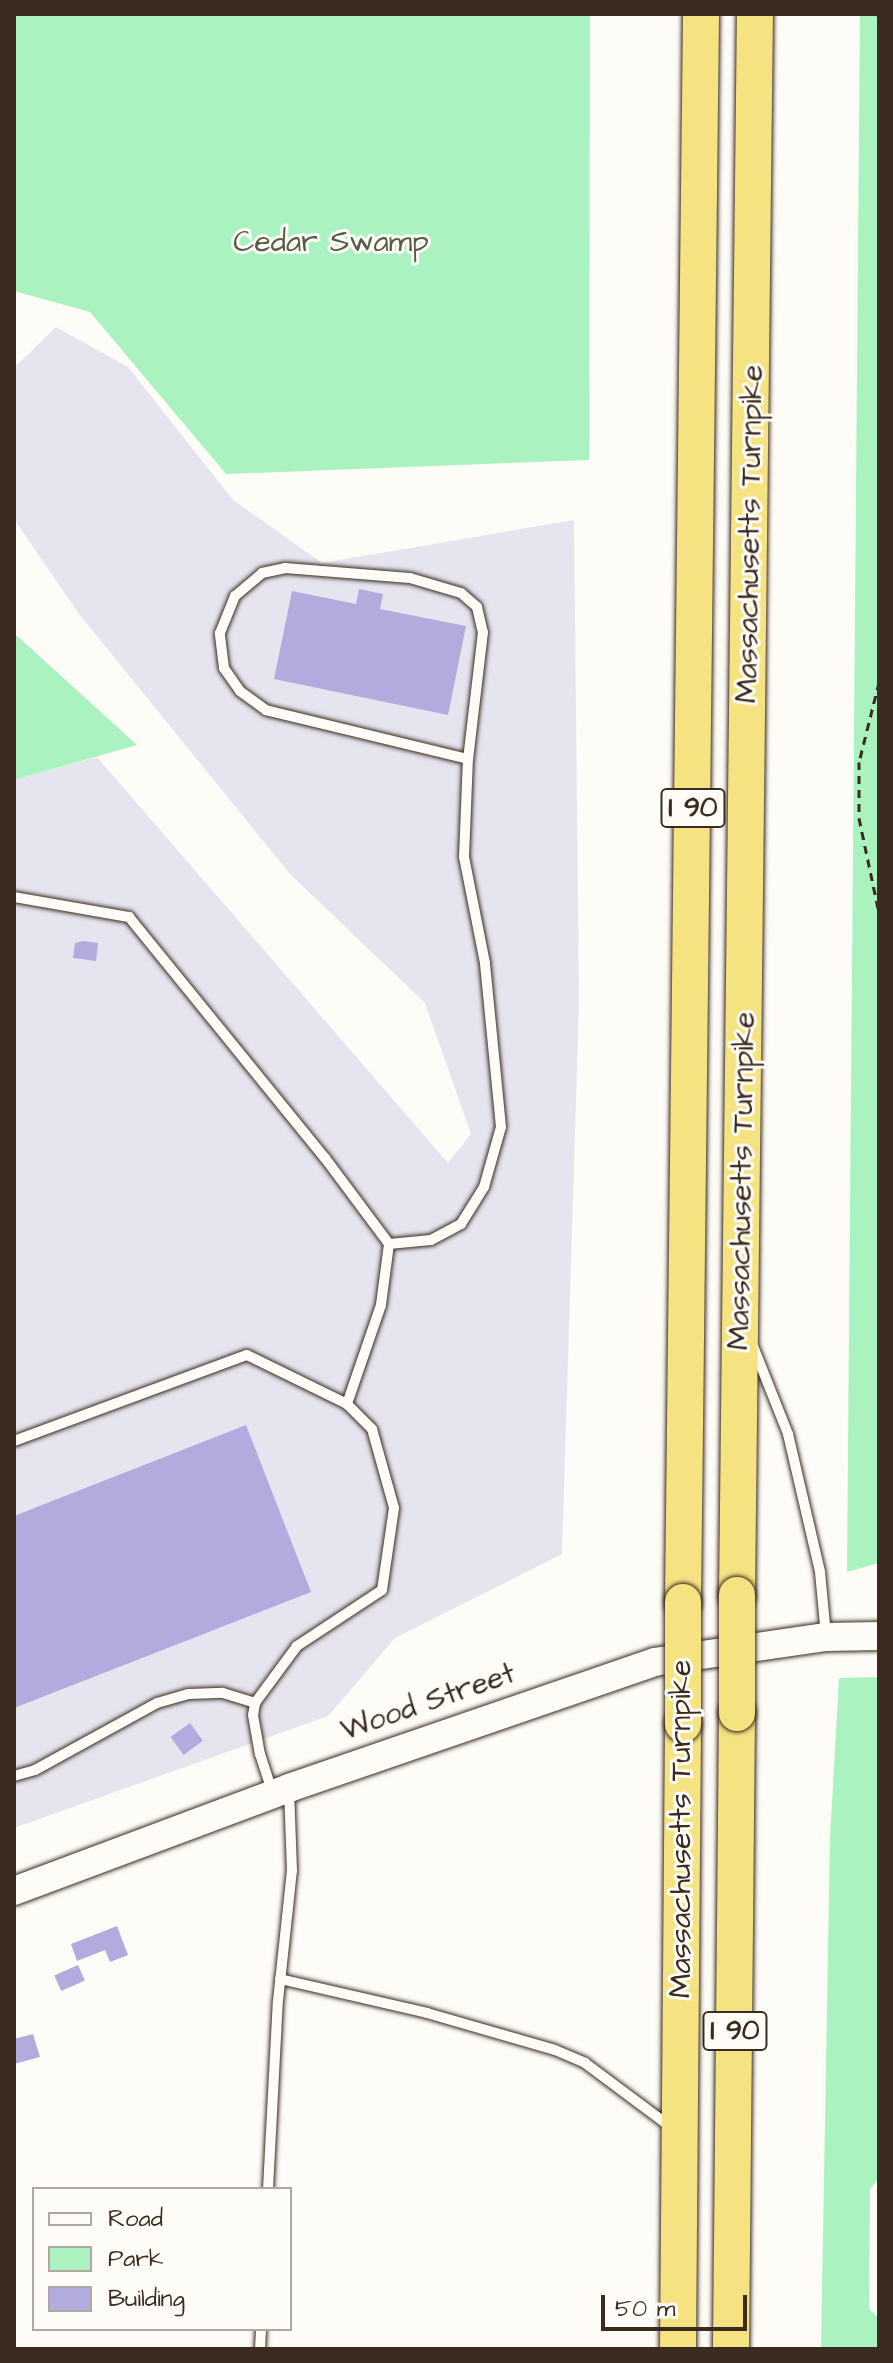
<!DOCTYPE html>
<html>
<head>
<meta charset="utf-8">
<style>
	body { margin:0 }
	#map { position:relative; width:893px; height:2363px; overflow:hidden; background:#fdfcf7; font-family:"Architects Daughter",sans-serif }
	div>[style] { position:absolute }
	.built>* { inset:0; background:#e6e4ef }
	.green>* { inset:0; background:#aaf2bf }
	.building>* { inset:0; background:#b1acdd; transform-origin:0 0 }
	.path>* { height:3px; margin-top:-1.5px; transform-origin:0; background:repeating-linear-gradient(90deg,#3b2a1e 0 8px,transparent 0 14px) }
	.roads { filter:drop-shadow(0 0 2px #3b2a1e) drop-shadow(0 0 2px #3b2a1e) }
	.service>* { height:10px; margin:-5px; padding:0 5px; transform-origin:5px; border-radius:5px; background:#fdfcf7 }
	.secondary>* { height:28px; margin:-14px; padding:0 14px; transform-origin:14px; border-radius:14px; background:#fdfcf7 }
	.motorway>* { height:36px; margin:-18px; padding:0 18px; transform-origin:18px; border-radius:18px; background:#f5e382 }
	.bridges { filter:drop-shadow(0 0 2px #3b2a1e) drop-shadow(0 0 2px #3b2a1e) }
	.motorway-bridge>* { height:36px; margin:-18px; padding:0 18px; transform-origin:18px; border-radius:18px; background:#f5e382 }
	span { translate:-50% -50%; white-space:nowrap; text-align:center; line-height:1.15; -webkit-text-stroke:6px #fdfcf7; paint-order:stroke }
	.shield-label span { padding:2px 6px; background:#fdfcf7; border:2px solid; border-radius:6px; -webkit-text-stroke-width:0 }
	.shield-label { font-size:28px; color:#3b2a1e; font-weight:700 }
	.park-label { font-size:30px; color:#575c46 }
	.street-label { font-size:30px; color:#3b2a1e }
	.frame { position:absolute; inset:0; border:16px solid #3b2a1e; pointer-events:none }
	.legend { position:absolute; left:32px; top:2187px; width:260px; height:144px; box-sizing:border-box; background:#fdfcf7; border:2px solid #afa8a0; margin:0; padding:10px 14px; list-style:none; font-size:24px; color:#3b2a1e }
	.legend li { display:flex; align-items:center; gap:16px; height:40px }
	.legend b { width:40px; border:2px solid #afa8a0 }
	.scale { position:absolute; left:601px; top:2295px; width:146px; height:36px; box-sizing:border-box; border:4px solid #3b2a1e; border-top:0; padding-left:10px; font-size:24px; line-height:28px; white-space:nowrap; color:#3b2a1e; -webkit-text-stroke:6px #fdfcf7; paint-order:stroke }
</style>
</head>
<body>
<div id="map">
	<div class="built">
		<div style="clip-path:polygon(56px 327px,128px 367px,233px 500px,322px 563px,574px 520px,579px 1003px,562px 1554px,395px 1638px,328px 1716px,14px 1828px,14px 780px,97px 757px,448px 1163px,471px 1134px,425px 1003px,290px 874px,79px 614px,14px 519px,14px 368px)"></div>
	</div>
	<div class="green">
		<div style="clip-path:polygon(14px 14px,590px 14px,589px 460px,226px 474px,90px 312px,14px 291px)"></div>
		<div style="clip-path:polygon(860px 14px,879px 14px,879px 1563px,847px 1572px)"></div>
		<div style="clip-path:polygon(14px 633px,137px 745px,14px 780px)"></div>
		<div style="clip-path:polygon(879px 1677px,879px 2178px,870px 2189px,869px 2309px,879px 2318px,879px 2349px,821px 2349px,830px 1838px,839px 1678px)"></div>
	</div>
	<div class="building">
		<div style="clip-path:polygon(359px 589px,383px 594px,380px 609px,466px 626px,448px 715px,274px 679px,292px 591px,356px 604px)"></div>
		<div style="clip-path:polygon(83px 941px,98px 943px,96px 961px,73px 958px,75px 943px)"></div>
		<div style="clip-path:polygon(246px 1425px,311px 1592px,14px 1708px,14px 1516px)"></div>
		<div style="left:190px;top:1723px;width:22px;height:24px;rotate:54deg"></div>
		<div style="clip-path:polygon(117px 1926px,128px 1955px,110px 1962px,105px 1950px,77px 1961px,71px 1944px)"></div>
		<div style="left:78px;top:1965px;width:17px;height:26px;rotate:66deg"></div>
		<div style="clip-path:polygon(33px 2034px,40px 2057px,14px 2064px,14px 2039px)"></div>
	</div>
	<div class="path">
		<div style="left:878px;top:14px;width:5px;rotate:79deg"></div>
		<div style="left:879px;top:682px;width:82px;rotate:104deg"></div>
		<div style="left:859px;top:762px;width:56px;rotate:90deg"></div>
		<div style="left:859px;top:818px;width:97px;rotate:78.1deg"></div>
		<div style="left:879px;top:1014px;width:23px;rotate:90deg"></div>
	</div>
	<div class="roads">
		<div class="service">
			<div style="left:14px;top:897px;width:117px;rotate:9.9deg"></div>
			<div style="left:129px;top:917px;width:311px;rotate:50.9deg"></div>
			<div style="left:325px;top:1158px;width:107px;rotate:53.3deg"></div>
			<div style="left:389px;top:1244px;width:62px;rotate:97.5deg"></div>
			<div style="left:381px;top:1305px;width:105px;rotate:109deg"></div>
			<div style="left:347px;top:1404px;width:35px;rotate:45deg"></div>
			<div style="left:372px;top:1429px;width:82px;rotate:74.4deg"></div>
			<div style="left:394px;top:1508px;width:83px;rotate:98.3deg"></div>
			<div style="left:382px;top:1590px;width:102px;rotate:146.6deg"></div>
			<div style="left:297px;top:1646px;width:71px;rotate:126.4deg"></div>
			<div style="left:255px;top:1703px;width:12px;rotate:99deg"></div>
			<div style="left:253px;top:1715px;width:40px;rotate:80deg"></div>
			<div style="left:260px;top:1754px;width:40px;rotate:72deg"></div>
			<div style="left:389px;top:1244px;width:42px;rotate:-5.4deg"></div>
			<div style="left:431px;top:1240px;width:34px;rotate:-28deg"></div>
			<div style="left:461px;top:1224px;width:44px;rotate:-58.1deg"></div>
			<div style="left:484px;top:1187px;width:62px;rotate:-74.2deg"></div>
			<div style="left:501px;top:1127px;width:165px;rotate:-95.6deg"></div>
			<div style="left:485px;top:963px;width:108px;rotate:-101.2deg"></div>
			<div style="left:464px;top:857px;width:98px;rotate:-87.7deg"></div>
			<div style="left:468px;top:759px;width:208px;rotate:-166.4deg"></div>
			<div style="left:266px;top:710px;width:32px;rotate:-144deg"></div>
			<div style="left:240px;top:691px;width:28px;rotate:-125deg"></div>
			<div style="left:224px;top:668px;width:35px;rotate:-97deg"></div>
			<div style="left:220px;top:633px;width:40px;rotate:-68deg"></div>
			<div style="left:235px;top:596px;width:35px;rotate:-40deg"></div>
			<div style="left:262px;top:573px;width:24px;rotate:-12deg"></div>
			<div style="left:285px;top:568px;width:125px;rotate:4.6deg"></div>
			<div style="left:410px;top:578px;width:53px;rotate:16.4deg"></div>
			<div style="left:461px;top:593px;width:21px;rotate:41deg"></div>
			<div style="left:477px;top:607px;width:26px;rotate:77deg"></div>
			<div style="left:483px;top:632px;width:128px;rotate:96.7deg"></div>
			<div style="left:753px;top:1346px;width:95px;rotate:68.3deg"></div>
			<div style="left:788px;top:1434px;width:142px;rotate:76.9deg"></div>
			<div style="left:820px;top:1572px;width:63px;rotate:84.6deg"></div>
			<div style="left:14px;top:1441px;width:248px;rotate:-20.3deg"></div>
			<div style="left:247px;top:1355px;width:111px;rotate:26.1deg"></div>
			<div style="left:14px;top:1776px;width:22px;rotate:-16deg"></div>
			<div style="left:35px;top:1770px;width:139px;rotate:-28.8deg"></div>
			<div style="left:157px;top:1703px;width:33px;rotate:-16deg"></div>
			<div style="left:189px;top:1694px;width:34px;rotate:-2deg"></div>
			<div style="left:223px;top:1693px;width:34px;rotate:17deg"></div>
			<div style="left:280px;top:1979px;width:151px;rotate:13deg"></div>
			<div style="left:427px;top:2013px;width:133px;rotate:16.1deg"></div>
			<div style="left:555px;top:2050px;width:33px;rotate:23deg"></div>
			<div style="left:585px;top:2063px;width:107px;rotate:36.7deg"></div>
			<div style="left:268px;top:2189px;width:188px;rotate:-87deg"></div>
			<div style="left:278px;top:2001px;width:131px;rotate:-83.9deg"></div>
			<div style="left:292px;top:1871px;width:81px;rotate:-92.1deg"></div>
			<div style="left:260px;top:2349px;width:20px;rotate:-87deg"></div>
		</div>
		<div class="secondary">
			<div style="left:14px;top:1891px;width:294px;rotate:-20.5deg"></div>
			<div style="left:289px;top:1788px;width:386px;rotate:-19deg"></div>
			<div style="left:654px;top:1662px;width:174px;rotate:-8.3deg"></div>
			<div style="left:826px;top:1637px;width:53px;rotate:-1.1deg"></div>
		</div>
		<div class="motorway">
			<div style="left:737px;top:1595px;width:1581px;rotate:-89.35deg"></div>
			<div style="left:683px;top:1602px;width:1588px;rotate:-89.35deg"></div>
			<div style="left:678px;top:2349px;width:625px;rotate:-89.54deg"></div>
			<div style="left:731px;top:2349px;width:636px;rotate:-89.46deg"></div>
		</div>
	</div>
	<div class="bridges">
		<div class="motorway-bridge">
			<div style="left:737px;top:1595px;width:118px;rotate:90deg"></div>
			<div style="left:683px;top:1602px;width:122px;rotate:90deg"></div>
		</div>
	</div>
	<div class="shield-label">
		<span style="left:693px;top:808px">I 90</span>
		<span style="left:735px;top:2031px">I 90</span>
	</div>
	<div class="park-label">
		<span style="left:331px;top:242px">Cedar Swamp</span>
	</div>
	<div class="street-label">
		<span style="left:750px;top:534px;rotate:-89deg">Massachusetts Turnpike</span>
		<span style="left:742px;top:1181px;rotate:-89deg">Massachusetts Turnpike</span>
		<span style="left:428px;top:1702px;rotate:-19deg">Wood Street</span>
		<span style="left:681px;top:1829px;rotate:-90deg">Massachusetts Turnpike</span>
	</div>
	<div class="frame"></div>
	<ul class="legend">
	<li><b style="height:10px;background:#fdfcf7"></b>Road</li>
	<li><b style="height:22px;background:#aaf2bf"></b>Park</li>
	<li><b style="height:22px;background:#b1acdd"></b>Building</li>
	</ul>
	<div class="scale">50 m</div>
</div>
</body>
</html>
